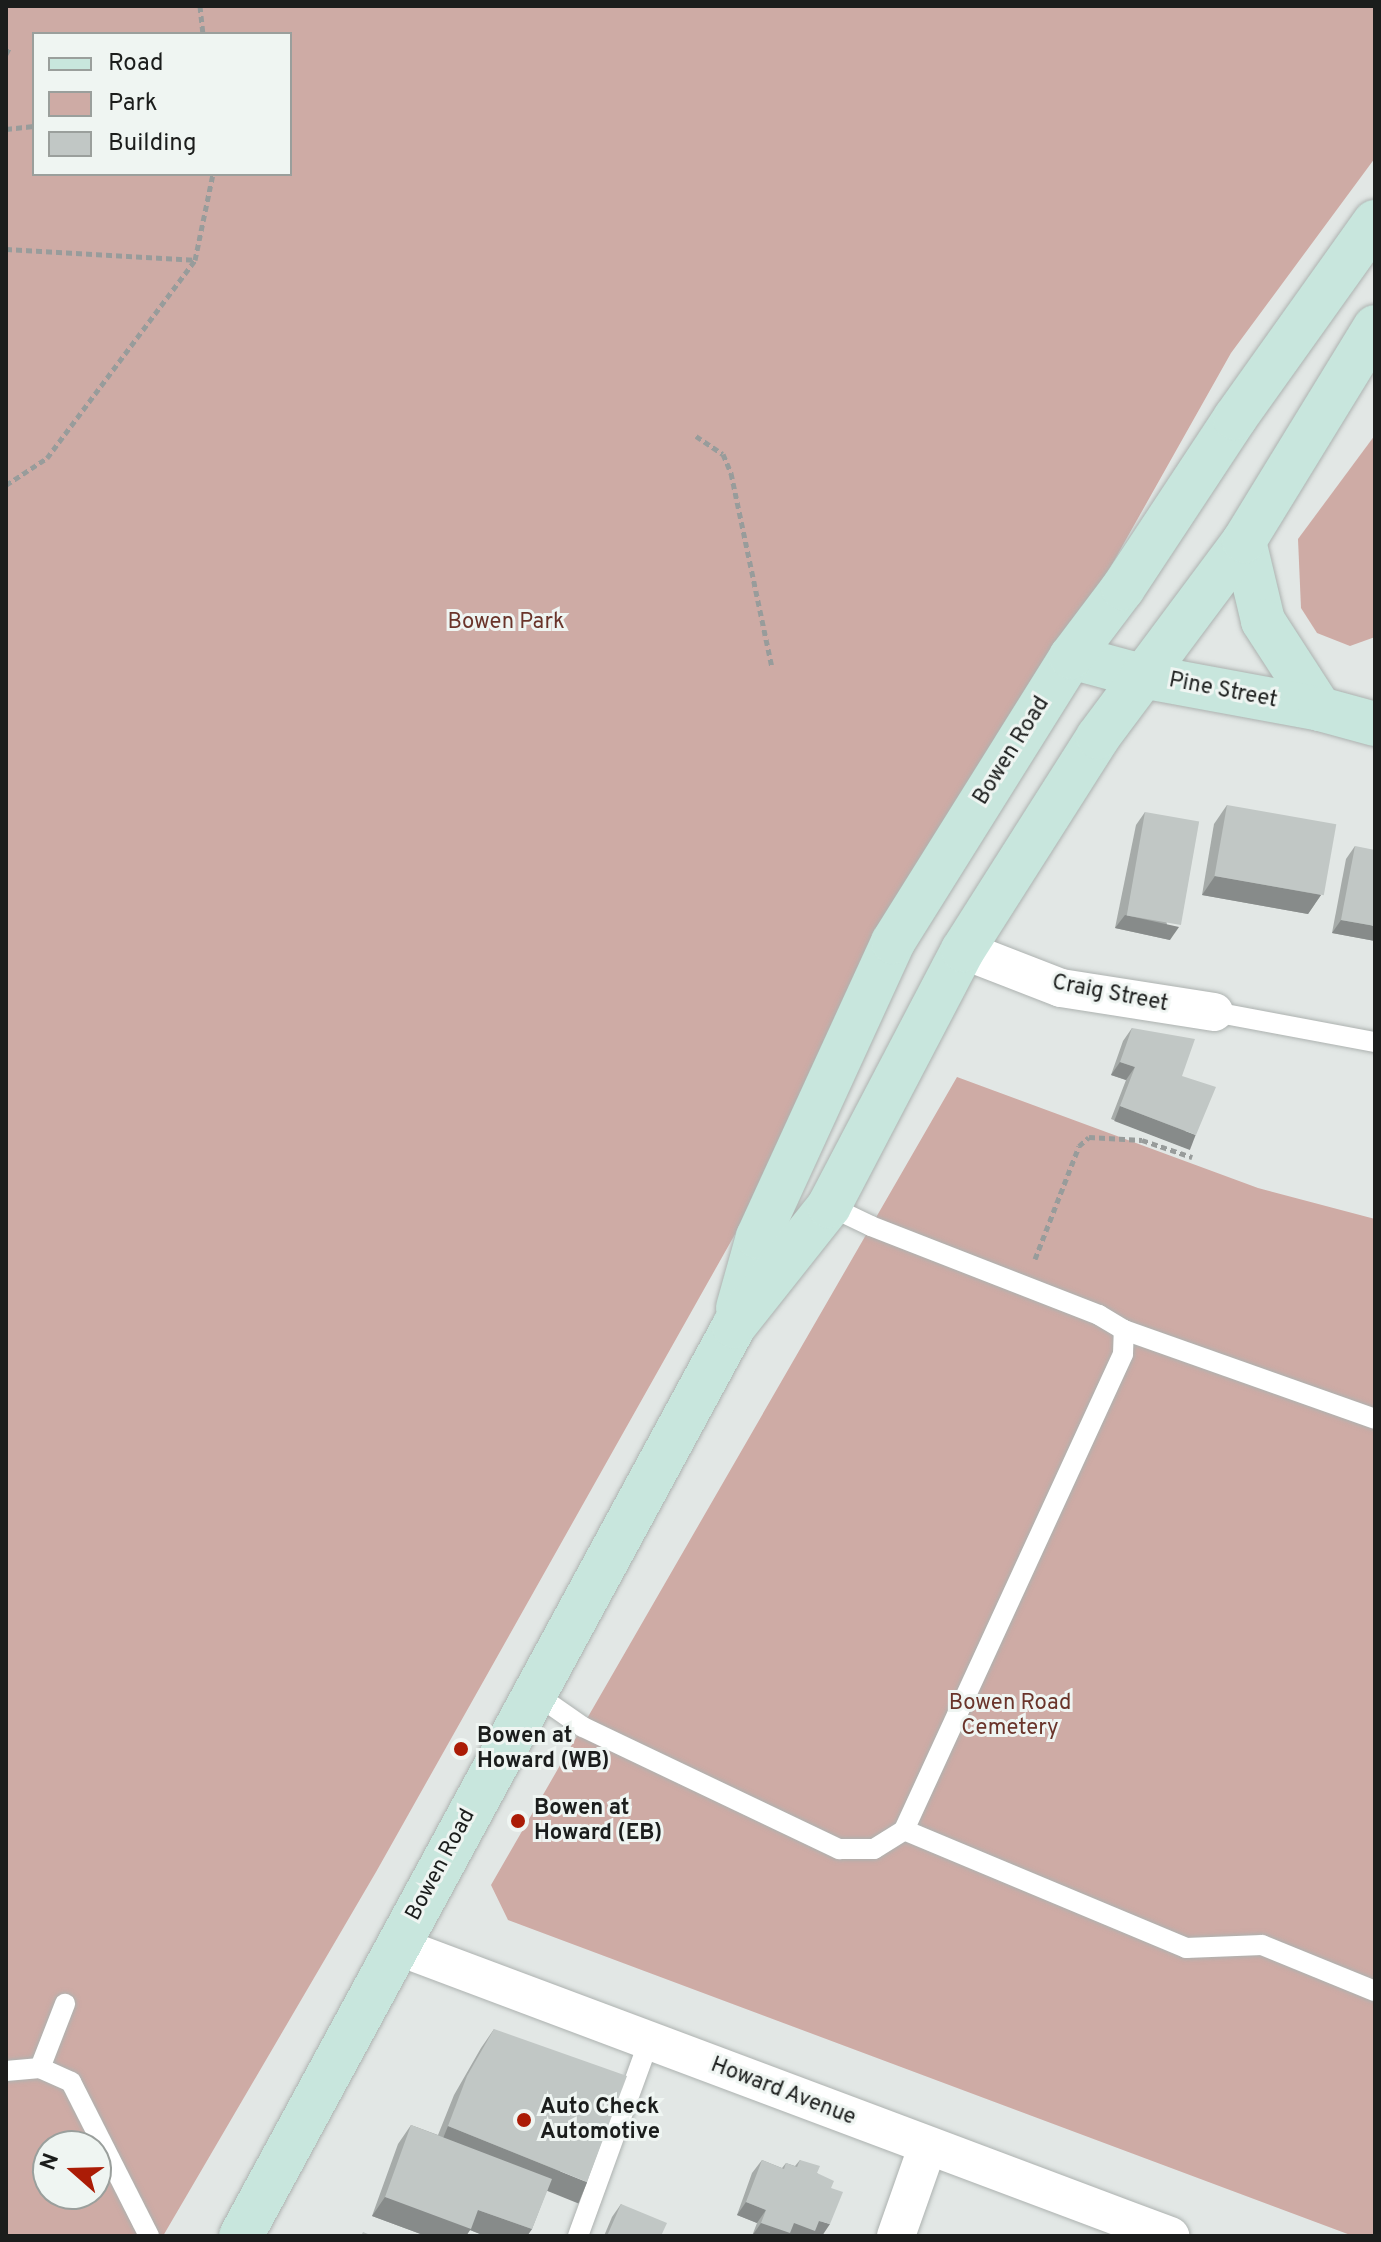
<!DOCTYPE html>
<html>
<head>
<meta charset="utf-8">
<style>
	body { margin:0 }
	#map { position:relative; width:1381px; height:2242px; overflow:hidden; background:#e2e7e5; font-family:Overpass,sans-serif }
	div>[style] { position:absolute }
	.green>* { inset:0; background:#ceaba5 }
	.path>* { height:5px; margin-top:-2.5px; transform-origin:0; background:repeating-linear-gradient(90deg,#989c9b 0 6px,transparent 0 10px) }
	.roads { filter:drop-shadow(0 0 2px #adb2b0) drop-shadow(0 0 2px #adb2b0) }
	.lane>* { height:20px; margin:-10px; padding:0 10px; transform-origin:10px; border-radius:10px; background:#fff }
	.street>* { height:38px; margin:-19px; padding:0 19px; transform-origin:19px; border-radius:19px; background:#fff }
	.secondary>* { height:44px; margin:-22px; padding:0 22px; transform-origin:22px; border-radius:22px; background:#c8e6dd }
	.wall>* { inset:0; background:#a6aba9 }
	.shaded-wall>* { inset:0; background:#878b8a; transform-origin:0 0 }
	.building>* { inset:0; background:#c1c7c5; transform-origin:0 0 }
	.dots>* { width:22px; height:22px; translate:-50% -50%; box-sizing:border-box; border:4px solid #eff5f2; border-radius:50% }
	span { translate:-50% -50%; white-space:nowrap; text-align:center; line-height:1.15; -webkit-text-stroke:6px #eff5f2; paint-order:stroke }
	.park-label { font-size:22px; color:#6a342a }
	.street-label { font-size:22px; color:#1b1d1c }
	.poi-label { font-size:22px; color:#1b1d1c; font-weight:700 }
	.left { translate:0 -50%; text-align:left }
	.frame { position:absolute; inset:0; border:8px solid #1b1d1c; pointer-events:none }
	.legend { position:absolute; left:32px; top:32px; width:260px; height:144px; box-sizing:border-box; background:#eff5f2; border:2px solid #9a9f9c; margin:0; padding:10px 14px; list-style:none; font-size:24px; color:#1b1d1c }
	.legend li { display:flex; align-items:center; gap:16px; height:40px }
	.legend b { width:40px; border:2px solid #9a9f9c }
	.north { position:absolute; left:32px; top:2130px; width:80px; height:80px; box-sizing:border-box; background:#eff5f2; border:2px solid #9a9f9c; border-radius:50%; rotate:290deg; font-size:22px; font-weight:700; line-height:32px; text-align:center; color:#1b1d1c }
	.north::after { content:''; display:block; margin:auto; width:28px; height:36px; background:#ab1c06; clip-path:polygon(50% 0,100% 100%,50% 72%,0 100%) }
</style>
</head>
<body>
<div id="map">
	<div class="green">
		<div style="clip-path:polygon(evenodd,6px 6px,1375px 6px,1375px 158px,1231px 353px,376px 1872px,163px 2236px,6px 2236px,6px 6px,34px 34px,290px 34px,290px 174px,34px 174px,34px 34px,6px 6px,48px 2146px,96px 2146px,96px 2194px,48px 2194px,48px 2146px)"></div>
		<div style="clip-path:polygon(1375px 435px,1375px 637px,1350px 646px,1317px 633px,1301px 608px,1298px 539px)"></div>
		<div style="clip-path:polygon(957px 1077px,1258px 1188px,1375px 1219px,1375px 2236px,1353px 2236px,508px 1920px,491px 1885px)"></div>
	</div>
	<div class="path">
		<div style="left:200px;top:6px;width:28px;rotate:84deg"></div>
		<div style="left:6px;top:54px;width:7px;rotate:-63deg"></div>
		<div style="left:6px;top:129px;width:28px;rotate:-6deg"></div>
		<div style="left:6px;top:249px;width:188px;rotate:3.3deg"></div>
		<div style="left:696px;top:436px;width:32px;rotate:34deg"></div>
		<div style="left:723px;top:454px;width:21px;rotate:67deg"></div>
		<div style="left:731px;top:473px;width:198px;rotate:78.1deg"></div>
		<div style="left:6px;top:485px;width:49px;rotate:-33.4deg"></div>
		<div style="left:47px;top:458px;width:247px;rotate:-53.2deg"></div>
		<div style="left:195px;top:260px;width:88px;rotate:-78.2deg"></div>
		<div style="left:1035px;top:1259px;width:121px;rotate:-68.7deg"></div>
		<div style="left:1079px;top:1146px;width:13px;rotate:-42deg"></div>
		<div style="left:1089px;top:1137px;width:53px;rotate:3.2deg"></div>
		<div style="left:1142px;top:1140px;width:53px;rotate:18.8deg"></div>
	</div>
	<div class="roads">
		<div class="lane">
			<div style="left:1214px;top:1012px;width:164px;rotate:10.6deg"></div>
			<div style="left:1124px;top:1330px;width:266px;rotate:19.5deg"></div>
			<div style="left:534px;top:1693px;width:60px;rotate:34.8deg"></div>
			<div style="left:583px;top:1727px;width:284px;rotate:25.5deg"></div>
			<div style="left:839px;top:1849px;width:35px"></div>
			<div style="left:874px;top:1849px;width:36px;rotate:-32deg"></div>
			<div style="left:904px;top:1830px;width:524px;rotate:-65.29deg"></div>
			<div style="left:1123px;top:1354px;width:24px;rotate:-88deg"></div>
			<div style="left:1124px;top:1330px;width:29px;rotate:-149deg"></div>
			<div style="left:1099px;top:1315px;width:245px;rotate:-158.7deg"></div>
			<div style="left:871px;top:1226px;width:47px;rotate:-154.5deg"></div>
			<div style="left:904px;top:1830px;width:306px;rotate:22.7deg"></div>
			<div style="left:1186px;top:1948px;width:76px;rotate:-2.3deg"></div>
			<div style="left:1262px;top:1945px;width:122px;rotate:22.2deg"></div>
			<div style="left:40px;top:2068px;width:69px;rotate:-68.7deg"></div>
			<div style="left:6px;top:2071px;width:34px;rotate:-5deg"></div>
			<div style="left:40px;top:2068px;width:34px;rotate:24deg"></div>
			<div style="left:71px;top:2082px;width:173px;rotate:63.1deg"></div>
			<div style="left:578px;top:2236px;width:208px;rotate:-70deg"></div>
		</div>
		<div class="street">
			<div style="left:963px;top:950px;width:105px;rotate:21.2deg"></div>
			<div style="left:1061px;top:988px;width:155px;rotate:8.9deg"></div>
			<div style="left:397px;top:1946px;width:826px;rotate:20.56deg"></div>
			<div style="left:896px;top:2236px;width:93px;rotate:-70.6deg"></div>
		</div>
		<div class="secondary">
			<div style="left:1244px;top:541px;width:82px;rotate:76.6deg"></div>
			<div style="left:1263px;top:621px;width:105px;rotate:57.1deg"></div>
			<div style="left:1071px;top:657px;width:73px;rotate:15deg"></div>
			<div style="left:1142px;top:676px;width:181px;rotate:10.5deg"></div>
			<div style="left:1320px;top:709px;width:57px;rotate:15.3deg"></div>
			<div style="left:738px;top:1308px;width:74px;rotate:-74.3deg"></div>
			<div style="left:758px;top:1237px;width:324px;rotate:-65.4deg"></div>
			<div style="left:893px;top:942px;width:336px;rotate:-58deg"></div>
			<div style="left:1071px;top:657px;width:86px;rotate:-53deg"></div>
			<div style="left:1123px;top:588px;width:204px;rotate:-56.6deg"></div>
			<div style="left:1235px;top:418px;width:241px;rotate:-54.5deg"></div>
			<div style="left:241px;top:2236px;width:1035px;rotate:-61.55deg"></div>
			<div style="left:734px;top:1326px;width:153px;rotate:-51.6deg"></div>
			<div style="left:829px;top:1206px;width:289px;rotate:-62.4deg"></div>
			<div style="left:963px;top:950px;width:252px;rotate:-57.6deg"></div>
			<div style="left:1098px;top:737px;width:244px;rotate:-53.3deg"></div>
			<div style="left:1244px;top:541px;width:251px;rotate:-58.5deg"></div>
		</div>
	</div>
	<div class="wall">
		<div style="clip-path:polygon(1227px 805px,1321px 895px,1308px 914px,1202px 895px,1214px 824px)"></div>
		<div style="clip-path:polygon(1145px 812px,1170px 940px,1115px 928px,1136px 825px)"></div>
		<div style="clip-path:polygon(1355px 846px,1375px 941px,1332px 933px,1346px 859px)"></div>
		<div style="clip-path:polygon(1132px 1028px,1182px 1076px,1186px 1148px,1111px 1119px,1126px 1080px,1111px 1075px,1123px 1041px)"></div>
		<div style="clip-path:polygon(494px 2029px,574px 2201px,547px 2190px,532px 2229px,527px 2236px,485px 2236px,470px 2230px,466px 2236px,426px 2236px,372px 2216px,398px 2144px,411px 2125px,438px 2135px,454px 2095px,481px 2048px)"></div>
		<div style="clip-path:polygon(762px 2160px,782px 2168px,786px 2163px,795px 2166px,800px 2160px,817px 2173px,831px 2188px,822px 2236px,812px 2234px,752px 2236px,757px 2223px,737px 2215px,752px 2173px)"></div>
		<div style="clip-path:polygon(621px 2204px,661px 2236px,604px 2236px,612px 2217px)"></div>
	</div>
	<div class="shaded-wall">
		<div style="clip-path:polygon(1215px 876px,1321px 895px,1308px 914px,1202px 895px)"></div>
		<div style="clip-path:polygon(1125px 915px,1179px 927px,1170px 940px,1115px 928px)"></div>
		<div style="clip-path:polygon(1341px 920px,1375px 926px,1375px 941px,1332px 933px)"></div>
		<div style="clip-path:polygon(1120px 1062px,1135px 1067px,1126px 1080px,1111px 1075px)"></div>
		<div style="left:1120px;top:1106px;width:81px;height:16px;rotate:21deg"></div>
		<div style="left:448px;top:2126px;width:150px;height:23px;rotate:22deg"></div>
		<div style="clip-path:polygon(385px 2197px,478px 2210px,532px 2229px,527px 2236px,485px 2236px,470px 2230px,466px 2236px,426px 2236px,372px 2216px)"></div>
		<div style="clip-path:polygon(746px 2202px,766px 2210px,757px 2223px,737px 2215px)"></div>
		<div style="clip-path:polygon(819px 2221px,830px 2224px,822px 2236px,812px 2234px,811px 2236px,752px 2236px,761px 2223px,794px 2223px)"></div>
	</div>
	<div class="building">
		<div style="left:1227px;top:805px;width:111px;height:72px;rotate:10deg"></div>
		<div style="left:1145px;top:812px;width:55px;height:105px;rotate:10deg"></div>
		<div style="clip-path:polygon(1355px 846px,1375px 850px,1375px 926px,1341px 920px)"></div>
		<div style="clip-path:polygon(1132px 1028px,1195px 1039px,1182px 1076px,1216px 1087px,1196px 1135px,1120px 1106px,1135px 1067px,1120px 1062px)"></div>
		<div style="clip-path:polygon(494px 2029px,627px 2076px,587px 2182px,448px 2126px,467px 2076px)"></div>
		<div style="clip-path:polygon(411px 2125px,552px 2179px,532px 2229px,478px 2210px,471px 2229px,385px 2197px)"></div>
		<div style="clip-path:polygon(762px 2160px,784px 2169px,786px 2163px,797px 2167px,800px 2160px,820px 2166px,817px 2173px,834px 2181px,831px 2188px,843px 2192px,830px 2224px,819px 2221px,815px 2231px,794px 2223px,790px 2233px,761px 2223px,766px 2210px,746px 2202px)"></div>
		<div style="clip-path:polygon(621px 2204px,667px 2223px,661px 2236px,607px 2236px)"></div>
		<div style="clip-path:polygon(363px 2232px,373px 2236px,361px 2236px)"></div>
	</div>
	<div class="dots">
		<div style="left:461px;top:1749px;background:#ab1c06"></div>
		<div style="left:518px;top:1821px;background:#ab1c06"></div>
		<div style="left:524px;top:2120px;background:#ab1c06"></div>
	</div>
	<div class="park-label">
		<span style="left:506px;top:623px">Bowen Park</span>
		<span style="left:1010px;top:1716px">Bowen Road<br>Cemetery</span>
	</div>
	<div class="street-label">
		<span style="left:1223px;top:691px;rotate:11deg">Pine Street</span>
		<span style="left:1012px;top:751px;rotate:-58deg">Bowen Road</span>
		<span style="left:1110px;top:994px;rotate:11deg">Craig Street</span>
		<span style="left:441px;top:1865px;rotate:-62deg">Bowen Road</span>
		<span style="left:783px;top:2092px;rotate:21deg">Howard Avenue</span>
	</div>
	<div class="poi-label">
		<span class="left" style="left:477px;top:1749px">Bowen at<br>Howard (WB)</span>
		<span class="left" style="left:534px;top:1821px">Bowen at<br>Howard (EB)</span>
		<span class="left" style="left:540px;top:2120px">Auto Check<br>Automotive</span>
	</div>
	<div class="frame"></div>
	<ul class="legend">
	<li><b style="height:10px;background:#c8e6dd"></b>Road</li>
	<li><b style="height:22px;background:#ceaba5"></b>Park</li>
	<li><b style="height:22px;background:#c1c7c5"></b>Building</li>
	</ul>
	<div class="north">N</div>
</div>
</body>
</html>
